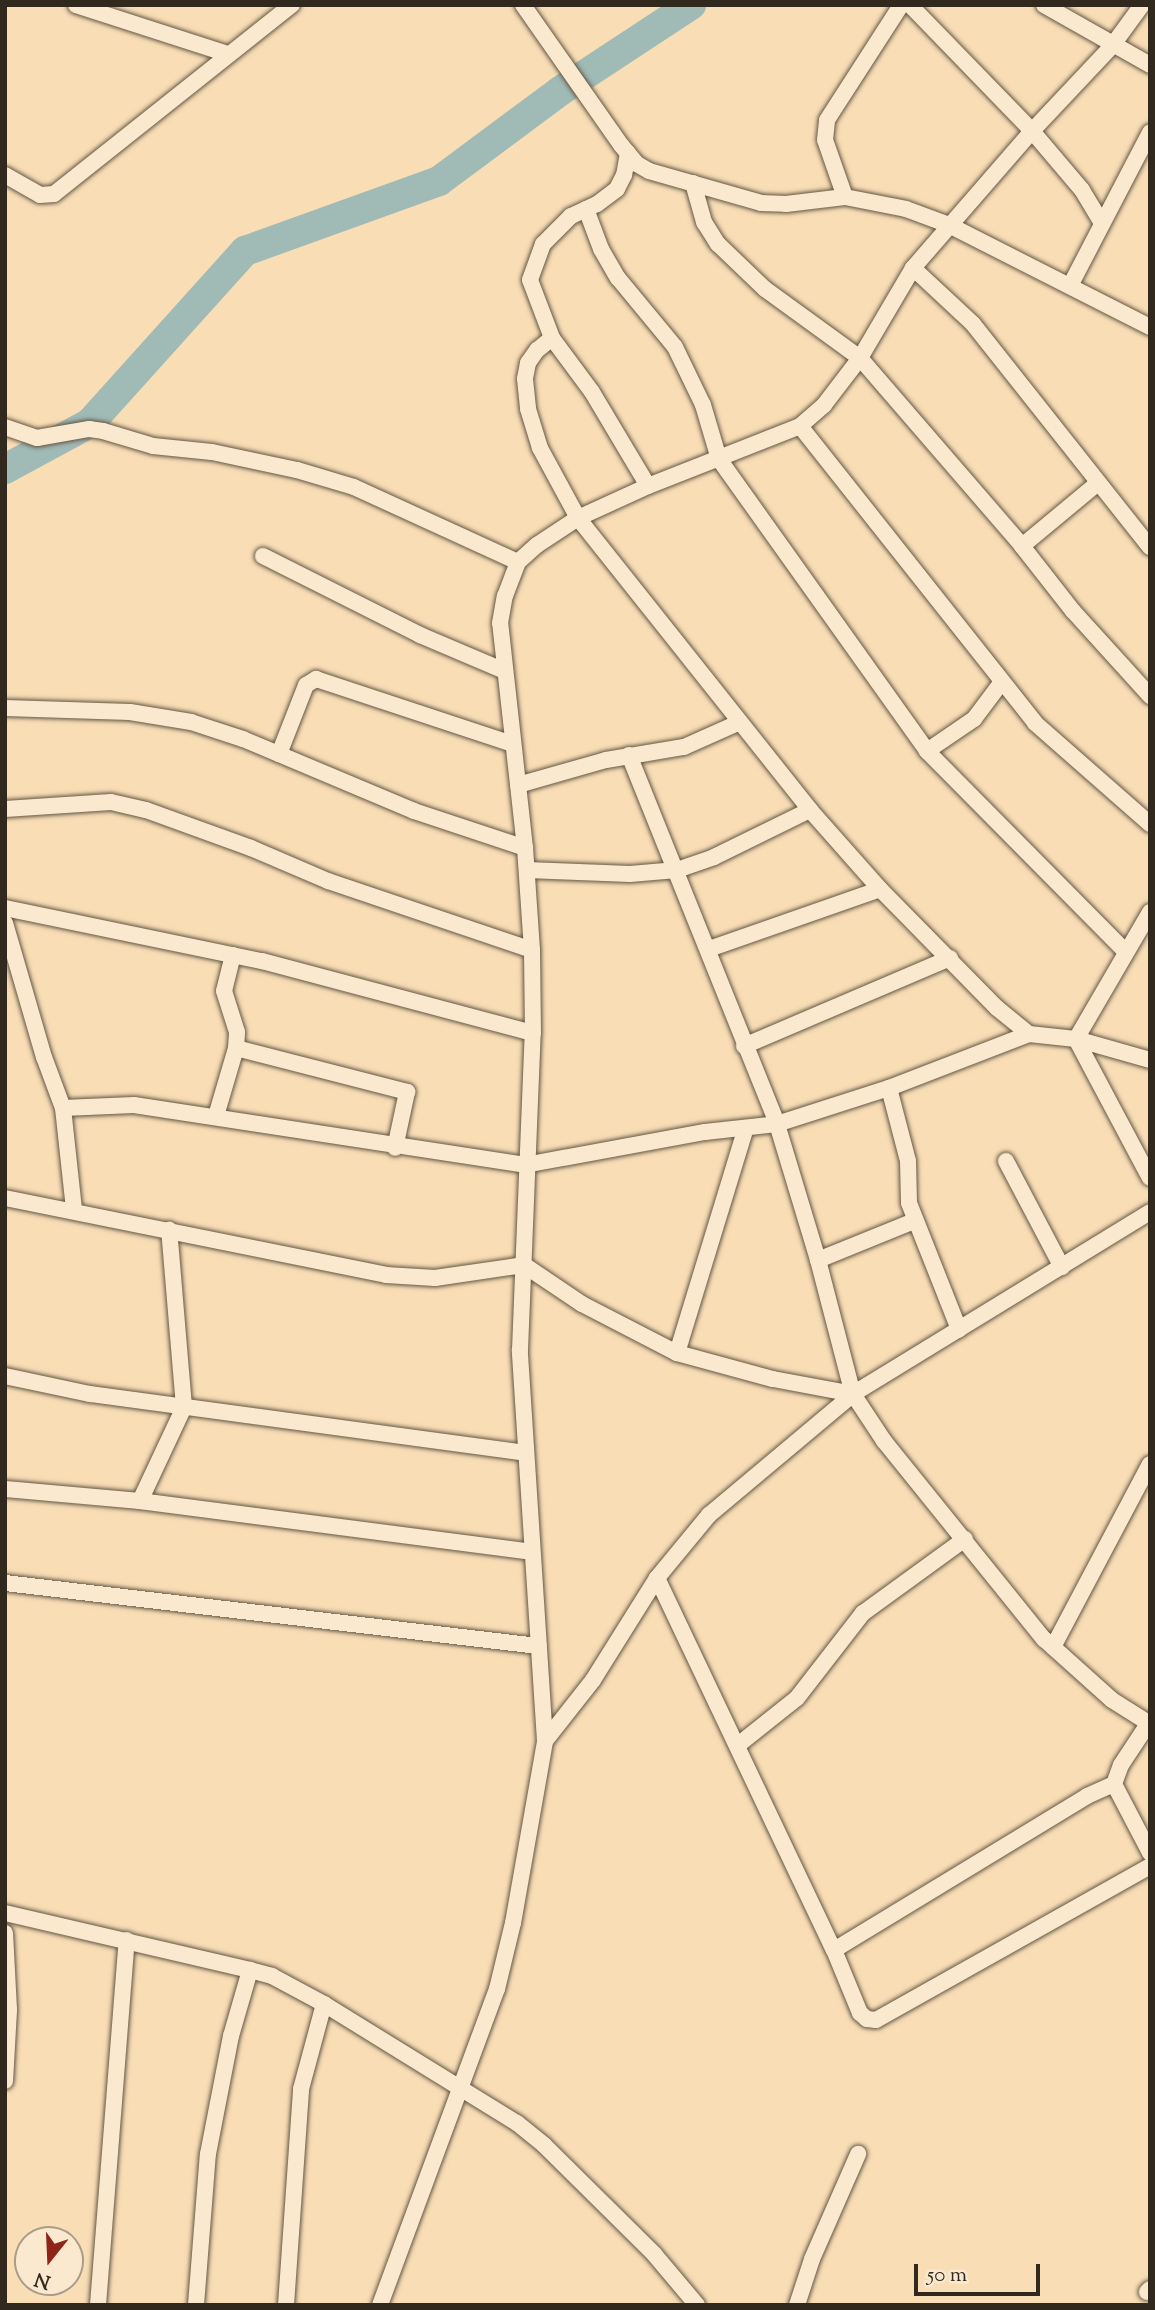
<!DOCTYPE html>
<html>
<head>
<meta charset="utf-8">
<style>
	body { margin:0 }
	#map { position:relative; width:1155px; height:2310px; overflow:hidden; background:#f8ddb5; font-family:"Sorts Mill Goudy",serif }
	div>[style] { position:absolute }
	.river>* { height:30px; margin:-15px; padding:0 15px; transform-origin:15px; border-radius:15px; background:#a0bab6 }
	.roads { filter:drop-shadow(0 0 2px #645644) drop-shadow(0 0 2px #645644) }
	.minor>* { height:16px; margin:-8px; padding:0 8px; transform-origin:8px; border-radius:8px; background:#fae9cf }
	span { translate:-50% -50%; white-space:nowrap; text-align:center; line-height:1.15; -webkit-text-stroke:7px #fae9cf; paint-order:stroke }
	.frame { position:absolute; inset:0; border:7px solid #32291e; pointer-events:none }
	.north { position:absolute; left:14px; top:2226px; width:70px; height:70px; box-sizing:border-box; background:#fae9cf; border:2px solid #aa9c88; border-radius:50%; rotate:198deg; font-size:19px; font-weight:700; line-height:28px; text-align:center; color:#32291e }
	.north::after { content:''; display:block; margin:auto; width:24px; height:32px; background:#8f2418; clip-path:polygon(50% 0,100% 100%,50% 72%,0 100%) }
	.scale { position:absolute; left:914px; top:2264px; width:126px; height:32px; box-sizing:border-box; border:4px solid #32291e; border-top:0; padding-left:9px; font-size:21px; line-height:24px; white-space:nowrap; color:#32291e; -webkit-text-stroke:5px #fae9cf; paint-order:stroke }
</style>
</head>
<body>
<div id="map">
	<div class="river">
		<div style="left:5px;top:469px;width:97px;rotate:-28.4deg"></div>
		<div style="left:90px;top:423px;width:232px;rotate:-48deg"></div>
		<div style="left:245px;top:251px;width:206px;rotate:-19.8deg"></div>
		<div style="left:439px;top:181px;width:151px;rotate:-36.6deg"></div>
		<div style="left:560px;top:91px;width:157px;rotate:-33.3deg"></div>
	</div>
	<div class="roads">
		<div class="minor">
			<div style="left:76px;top:5px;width:160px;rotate:17.9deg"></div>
			<div style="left:523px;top:5px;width:171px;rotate:55deg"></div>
			<div style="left:621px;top:145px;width:25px;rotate:50deg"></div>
			<div style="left:637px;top:164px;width:14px;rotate:30deg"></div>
			<div style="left:649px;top:171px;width:116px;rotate:15.9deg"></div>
			<div style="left:761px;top:203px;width:25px;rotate:2deg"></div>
			<div style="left:786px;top:204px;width:59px;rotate:-6.8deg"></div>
			<div style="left:845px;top:197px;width:62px;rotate:11.1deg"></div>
			<div style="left:906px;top:209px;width:46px;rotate:20.4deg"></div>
			<div style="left:949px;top:225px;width:225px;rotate:26.9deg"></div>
			<div style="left:910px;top:5px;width:175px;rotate:45.9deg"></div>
			<div style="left:1032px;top:131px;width:77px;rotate:49.7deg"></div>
			<div style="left:1082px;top:190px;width:39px;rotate:59deg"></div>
			<div style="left:1044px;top:5px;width:122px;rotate:29.5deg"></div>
			<div style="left:628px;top:153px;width:22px;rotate:100deg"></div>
			<div style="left:624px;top:175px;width:16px;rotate:117deg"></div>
			<div style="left:617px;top:189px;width:25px;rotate:143deg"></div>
			<div style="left:597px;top:204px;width:29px;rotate:155deg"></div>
			<div style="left:571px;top:216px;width:40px;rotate:135deg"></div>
			<div style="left:543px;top:244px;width:38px;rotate:110deg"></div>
			<div style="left:530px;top:280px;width:62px;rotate:69.2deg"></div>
			<div style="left:552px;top:338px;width:67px;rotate:53.5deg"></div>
			<div style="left:592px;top:392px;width:109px;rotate:59.2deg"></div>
			<div style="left:5px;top:175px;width:40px;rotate:29.7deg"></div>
			<div style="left:40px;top:195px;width:14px;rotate:-4deg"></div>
			<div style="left:54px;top:194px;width:304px;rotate:-38.5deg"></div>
			<div style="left:693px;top:183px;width:41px;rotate:74.2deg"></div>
			<div style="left:704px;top:222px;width:26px;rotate:58deg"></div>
			<div style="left:718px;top:244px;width:65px;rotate:43.8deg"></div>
			<div style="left:765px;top:289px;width:117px;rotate:36deg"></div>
			<div style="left:860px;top:358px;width:248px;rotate:49.2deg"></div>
			<div style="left:1022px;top:546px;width:83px;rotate:51.9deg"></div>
			<div style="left:1073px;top:611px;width:115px;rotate:47.8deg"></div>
			<div style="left:845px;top:197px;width:60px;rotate:-109.3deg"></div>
			<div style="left:825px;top:140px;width:20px;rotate:-84deg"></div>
			<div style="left:827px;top:120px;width:137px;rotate:-57.2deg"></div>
			<div style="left:586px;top:209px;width:43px;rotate:69.4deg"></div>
			<div style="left:601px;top:249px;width:34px;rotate:60deg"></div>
			<div style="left:618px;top:278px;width:89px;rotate:50.4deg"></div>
			<div style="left:675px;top:347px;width:64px;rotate:64.2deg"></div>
			<div style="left:703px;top:405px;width:56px;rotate:73.5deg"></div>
			<div style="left:719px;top:459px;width:359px;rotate:54.5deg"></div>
			<div style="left:927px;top:751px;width:281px;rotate:45.3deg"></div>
			<div style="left:913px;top:268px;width:82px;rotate:43deg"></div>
			<div style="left:973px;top:324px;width:285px;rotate:51.6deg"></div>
			<div style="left:1071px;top:284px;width:171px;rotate:-62.5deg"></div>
			<div style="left:552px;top:338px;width:19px;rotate:141deg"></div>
			<div style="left:537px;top:350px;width:16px;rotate:125deg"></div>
			<div style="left:528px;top:363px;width:16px;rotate:101deg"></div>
			<div style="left:525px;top:379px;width:30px;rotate:84deg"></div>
			<div style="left:528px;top:409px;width:41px;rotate:72.9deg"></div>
			<div style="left:540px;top:448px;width:80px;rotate:61.5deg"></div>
			<div style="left:578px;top:518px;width:373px;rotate:51.5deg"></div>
			<div style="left:810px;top:810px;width:106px;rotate:48.5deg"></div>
			<div style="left:880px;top:889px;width:167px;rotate:45.5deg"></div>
			<div style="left:997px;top:1008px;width:41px;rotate:39.1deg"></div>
			<div style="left:800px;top:426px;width:379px;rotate:51.6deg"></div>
			<div style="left:1035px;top:723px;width:153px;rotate:41.3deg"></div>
			<div style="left:5px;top:427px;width:34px;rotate:19deg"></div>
			<div style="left:37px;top:438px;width:53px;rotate:-9.8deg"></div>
			<div style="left:89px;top:429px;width:14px;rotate:8deg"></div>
			<div style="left:103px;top:431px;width:52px;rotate:16.7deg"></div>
			<div style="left:153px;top:446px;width:59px;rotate:5.8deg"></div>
			<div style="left:212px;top:452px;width:87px;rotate:12deg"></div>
			<div style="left:297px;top:470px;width:59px;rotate:16.6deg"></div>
			<div style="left:354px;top:487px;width:180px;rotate:24.6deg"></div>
			<div style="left:1022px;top:546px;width:99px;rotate:-39.7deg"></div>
			<div style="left:263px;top:556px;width:176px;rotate:26.7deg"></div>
			<div style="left:420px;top:635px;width:92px;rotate:23deg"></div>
			<div style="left:5px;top:708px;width:125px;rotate:1.8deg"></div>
			<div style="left:130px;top:712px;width:62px;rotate:9.3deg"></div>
			<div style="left:191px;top:722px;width:55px;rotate:18.1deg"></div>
			<div style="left:243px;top:739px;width:186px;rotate:22.8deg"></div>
			<div style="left:414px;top:811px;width:117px;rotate:18.4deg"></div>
			<div style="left:927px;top:751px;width:57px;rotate:-34.2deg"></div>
			<div style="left:974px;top:719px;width:45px;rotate:-53.1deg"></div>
			<div style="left:279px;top:754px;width:74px;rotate:-68.6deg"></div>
			<div style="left:306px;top:685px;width:12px;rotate:-31deg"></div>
			<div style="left:316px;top:679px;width:207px;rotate:18.3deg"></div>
			<div style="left:629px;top:755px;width:398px;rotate:68.1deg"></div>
			<div style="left:777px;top:1124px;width:142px;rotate:73.2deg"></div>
			<div style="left:818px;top:1260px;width:138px;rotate:75.4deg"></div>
			<div style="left:853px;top:1394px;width:56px;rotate:56.6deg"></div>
			<div style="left:884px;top:1441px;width:255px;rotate:51.1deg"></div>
			<div style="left:1044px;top:1639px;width:91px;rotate:41.9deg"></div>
			<div style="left:1112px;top:1700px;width:45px;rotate:32.3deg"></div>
			<div style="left:518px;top:785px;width:91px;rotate:-15.9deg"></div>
			<div style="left:606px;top:760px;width:79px;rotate:-9.5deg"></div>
			<div style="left:684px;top:747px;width:59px;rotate:-24deg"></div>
			<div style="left:5px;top:809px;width:106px;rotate:-3.8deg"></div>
			<div style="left:111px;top:802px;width:36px;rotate:13deg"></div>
			<div style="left:146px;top:810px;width:112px;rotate:19.9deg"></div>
			<div style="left:251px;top:848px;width:84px;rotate:23.2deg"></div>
			<div style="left:328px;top:881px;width:215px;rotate:18.7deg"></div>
			<div style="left:527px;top:870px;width:103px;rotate:2.2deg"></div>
			<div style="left:630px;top:874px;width:47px;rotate:-4.9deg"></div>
			<div style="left:677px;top:870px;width:39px;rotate:-19deg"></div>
			<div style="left:714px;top:857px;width:107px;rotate:-26.1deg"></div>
			<div style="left:5px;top:908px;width:262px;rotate:11.7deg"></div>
			<div style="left:262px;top:961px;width:280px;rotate:14.9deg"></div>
			<div style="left:1150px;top:912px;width:147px;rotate:120.2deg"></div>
			<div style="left:1076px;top:1039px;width:157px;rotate:62deg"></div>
			<div style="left:5px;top:923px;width:140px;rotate:73.8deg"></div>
			<div style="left:44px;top:1057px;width:54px;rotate:69.6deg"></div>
			<div style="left:63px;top:1108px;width:103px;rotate:83.8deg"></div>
			<div style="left:709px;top:949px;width:181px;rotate:-19.3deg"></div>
			<div style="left:744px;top:1046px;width:224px;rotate:-23.1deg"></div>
			<div style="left:236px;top:1048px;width:177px;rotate:14.4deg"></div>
			<div style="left:407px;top:1092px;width:57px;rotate:102.1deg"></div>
			<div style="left:889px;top:1088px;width:75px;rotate:75.4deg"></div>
			<div style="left:908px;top:1161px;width:42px;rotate:88.6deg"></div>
			<div style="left:909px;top:1203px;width:136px;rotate:68.4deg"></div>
			<div style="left:63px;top:1108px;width:71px;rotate:-2.4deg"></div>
			<div style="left:134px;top:1105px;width:396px;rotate:8.7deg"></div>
			<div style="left:525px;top:1165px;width:183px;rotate:-10.4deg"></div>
			<div style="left:705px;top:1132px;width:72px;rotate:-6.3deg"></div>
			<div style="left:777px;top:1124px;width:118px;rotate:-17.8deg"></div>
			<div style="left:889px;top:1088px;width:150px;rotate:-21.1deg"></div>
			<div style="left:1029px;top:1034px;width:47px;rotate:6.1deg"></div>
			<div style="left:1076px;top:1039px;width:77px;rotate:15.8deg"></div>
			<div style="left:216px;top:1116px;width:71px;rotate:-73.6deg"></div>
			<div style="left:236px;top:1048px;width:16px;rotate:-86deg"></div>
			<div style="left:237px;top:1032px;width:43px;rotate:-107.6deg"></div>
			<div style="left:224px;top:991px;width:37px;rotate:-76deg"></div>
			<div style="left:1006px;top:1161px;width:120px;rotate:62.2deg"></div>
			<div style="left:5px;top:1198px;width:389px;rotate:11.4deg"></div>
			<div style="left:386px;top:1275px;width:49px;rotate:3.5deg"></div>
			<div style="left:435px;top:1278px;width:90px;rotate:-8.3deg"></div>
			<div style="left:524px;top:1265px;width:70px;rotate:33.9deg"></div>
			<div style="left:582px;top:1304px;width:107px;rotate:27.3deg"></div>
			<div style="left:677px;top:1353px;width:99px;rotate:15.2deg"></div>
			<div style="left:773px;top:1379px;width:81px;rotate:10.6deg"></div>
			<div style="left:818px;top:1260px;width:104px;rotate:-22.1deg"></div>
			<div style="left:677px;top:1353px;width:235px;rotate:-73deg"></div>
			<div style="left:5px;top:1376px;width:87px;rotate:12deg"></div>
			<div style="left:90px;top:1394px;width:439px;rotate:7.7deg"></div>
			<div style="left:5px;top:1489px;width:136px;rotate:5.1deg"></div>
			<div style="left:140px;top:1501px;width:394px;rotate:7.4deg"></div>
			<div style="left:140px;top:1501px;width:104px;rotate:-64.9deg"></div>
			<div style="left:184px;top:1407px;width:178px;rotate:-94.8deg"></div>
			<div style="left:657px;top:1578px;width:412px;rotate:64.6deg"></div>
			<div style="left:834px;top:1950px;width:296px;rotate:-31.3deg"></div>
			<div style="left:1087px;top:1796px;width:30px;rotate:-24deg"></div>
			<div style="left:1114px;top:1784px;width:20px;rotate:-70deg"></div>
			<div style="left:1121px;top:1765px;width:53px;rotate:-56.6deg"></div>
			<div style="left:5px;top:1583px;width:537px;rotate:6.74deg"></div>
			<div style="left:1053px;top:1647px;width:207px;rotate:-62.1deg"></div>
			<div style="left:545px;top:1741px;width:392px;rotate:-93.7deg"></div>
			<div style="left:520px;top:1350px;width:317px;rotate:-87.7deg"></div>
			<div style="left:533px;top:1033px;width:83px;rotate:-90.7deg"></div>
			<div style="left:532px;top:950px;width:102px;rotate:-93.9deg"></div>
			<div style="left:525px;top:848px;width:226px;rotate:-96.3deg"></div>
			<div style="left:500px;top:623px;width:27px;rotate:-80deg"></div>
			<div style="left:505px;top:596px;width:36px;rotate:-69deg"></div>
			<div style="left:518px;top:562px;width:25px;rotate:-42deg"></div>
			<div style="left:537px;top:545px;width:49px;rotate:-33.4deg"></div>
			<div style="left:578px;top:518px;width:77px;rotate:-24.6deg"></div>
			<div style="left:648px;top:486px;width:163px;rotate:-21.5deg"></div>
			<div style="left:800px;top:426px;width:32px;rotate:-41deg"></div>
			<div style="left:824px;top:405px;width:59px;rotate:-52.5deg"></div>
			<div style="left:860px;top:358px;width:104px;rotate:-59.5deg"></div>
			<div style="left:913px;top:268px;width:181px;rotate:-49deg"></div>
			<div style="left:1032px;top:131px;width:117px;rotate:-46.7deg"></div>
			<div style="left:1112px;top:46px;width:51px;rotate:-53.8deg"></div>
			<div style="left:738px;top:1745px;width:75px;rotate:-38.5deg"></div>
			<div style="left:797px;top:1698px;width:108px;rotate:-52.2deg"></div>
			<div style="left:863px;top:1613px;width:126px;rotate:-36deg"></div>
			<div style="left:1114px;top:1784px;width:78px;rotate:62.4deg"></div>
			<div style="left:5px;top:1913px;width:252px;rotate:13.1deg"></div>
			<div style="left:250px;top:1970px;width:23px;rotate:15deg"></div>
			<div style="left:272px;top:1976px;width:59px;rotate:28.3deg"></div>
			<div style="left:324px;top:2004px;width:227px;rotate:31.7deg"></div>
			<div style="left:517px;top:2123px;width:35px;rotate:39deg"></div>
			<div style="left:544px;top:2145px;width:155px;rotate:44.7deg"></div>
			<div style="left:654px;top:2254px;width:67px;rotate:49.9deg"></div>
			<div style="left:5px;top:1933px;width:77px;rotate:87deg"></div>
			<div style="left:9px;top:2010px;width:71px;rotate:93.2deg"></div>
			<div style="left:834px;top:1950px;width:68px;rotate:67.6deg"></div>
			<div style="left:860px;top:2013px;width:9px;rotate:41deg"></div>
			<div style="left:867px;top:2019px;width:9px;rotate:6deg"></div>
			<div style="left:876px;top:2020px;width:314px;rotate:-29.3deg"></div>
			<div style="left:1147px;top:2292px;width:4px;rotate:-45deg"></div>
			<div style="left:98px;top:2305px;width:366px;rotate:-85.5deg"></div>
			<div style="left:196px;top:2305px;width:151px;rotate:-85.5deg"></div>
			<div style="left:208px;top:2154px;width:120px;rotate:-79deg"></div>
			<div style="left:231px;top:2036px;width:69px;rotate:-73.9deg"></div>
			<div style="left:286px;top:2305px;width:217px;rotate:-86deg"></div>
			<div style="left:301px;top:2089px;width:88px;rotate:-74.9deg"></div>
			<div style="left:380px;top:2305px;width:337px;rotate:-69.7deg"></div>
			<div style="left:497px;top:1989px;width:68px;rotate:-76.4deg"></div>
			<div style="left:513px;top:1923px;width:185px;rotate:-80deg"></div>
			<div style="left:545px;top:1741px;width:78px;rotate:-51.8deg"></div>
			<div style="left:593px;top:1680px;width:120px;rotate:-57.9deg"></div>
			<div style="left:657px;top:1578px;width:82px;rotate:-50.5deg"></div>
			<div style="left:709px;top:1515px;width:188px;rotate:-40deg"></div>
			<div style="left:853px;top:1394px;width:348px;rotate:-31.5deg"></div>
			<div style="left:797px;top:2305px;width:48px;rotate:-71.9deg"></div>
			<div style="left:812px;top:2259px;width:115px;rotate:-66.3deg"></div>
		</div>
	</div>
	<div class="frame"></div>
	<div class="north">N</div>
	<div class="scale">50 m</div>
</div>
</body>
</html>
